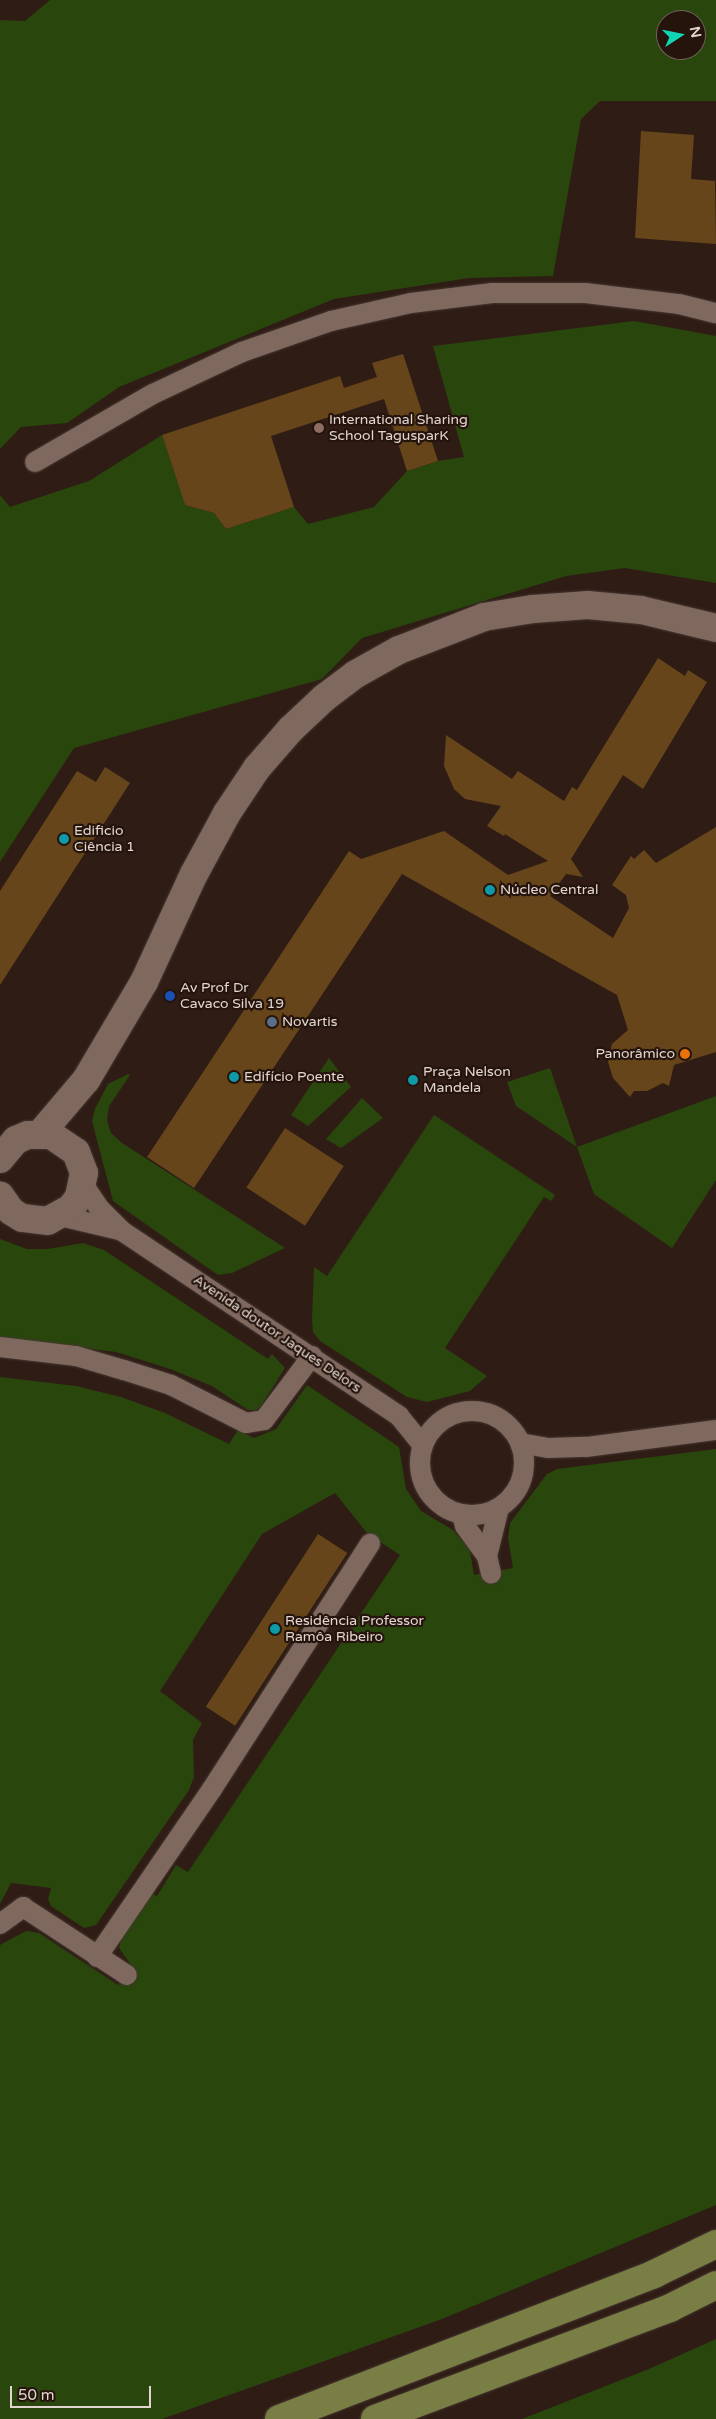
<!DOCTYPE html>
<html>
<head>
<meta charset="utf-8">
<style>
	body { margin:0 }
	#map { position:relative; width:716px; height:2419px; overflow:hidden; background:#2f1d15; font-family:"Varela Round",sans-serif }
	div>[style] { position:absolute }
	.green>* { inset:0; background:#29460d }
	.building>* { inset:0; background:#66451a; transform-origin:0 0 }
	.roads { filter:drop-shadow(0 0 1px #473833) drop-shadow(0 0 1px #473833) }
	.minor>* { height:20px; margin:-10px; padding:0 10px; transform-origin:10px; border-radius:10px; background:#7f695f }
	.minor>.ring { margin:-10px; padding:0; box-sizing:content-box; background:none; border:20px solid #7f695f; border-radius:50% }
	.secondary>* { height:28px; margin:-14px; padding:0 14px; transform-origin:14px; border-radius:14px; background:#7f695f }
	.primary>* { height:28px; margin:-14px; padding:0 14px; transform-origin:14px; border-radius:14px; background:#797f44 }
	.dots>* { width:14px; height:14px; translate:-50% -50%; box-sizing:border-box; border:2px solid #25140c; border-radius:50% }
	span { translate:-50% -50%; white-space:nowrap; text-align:center; line-height:1.15; -webkit-text-stroke:4.5px #25140c; paint-order:stroke }
	.poi-label { font-size:14px; color:#e2d5d0 }
	.left { translate:0 -50%; text-align:left }
	.right { translate:-100% -50%; text-align:right }
	.street-label { font-size:14px; color:#e2d5d0 }
	.north { position:absolute; left:656px; top:10px; width:50px; height:50px; box-sizing:border-box; background:#25140c; border:1px solid #71615a; border-radius:50%; rotate:79deg; font-size:14px; font-weight:700; line-height:20px; text-align:center; color:#e2d5d0 }
	.north::after { content:''; display:block; margin:auto; width:18px; height:22px; background:#11d5b4; clip-path:polygon(50% 0,100% 100%,50% 72%,0 100%) }
	.scale { position:absolute; left:10px; top:2386px; width:141px; height:22px; box-sizing:border-box; border:2px solid #e2d5d0; border-top:0; padding-left:6px; font-size:15px; line-height:18px; white-space:nowrap; color:#e2d5d0; -webkit-text-stroke:4px #25140c; paint-order:stroke }
</style>
</head>
<body>
<div id="map">
	<div class="green">
		<div style="clip-path:polygon(evenodd,50px 0,716px 0,716px 101px,600px 101px,581px 119px,553px 276px,469px 278px,334px 299px,119px 387px,67px 423px,21px 427px,0 449px,0 20px,25px 21px,50px 0,666px 20px,696px 20px,696px 50px,666px 50px,666px 20px)"></div>
		<div style="clip-path:polygon(634px 321px,716px 336px,716px 583px,625px 568px,566px 576px,362px 638px,322px 679px,74px 748px,0 862px,0 495px,10px 507px,89px 481px,162px 435px,185px 505px,214px 513px,226px 529px,294px 507px,308px 524px,374px 507px,407px 471px,438px 461px,464px 457px,433px 346px)"></div>
		<div style="clip-path:polygon(329px 1058px,351px 1087px,308px 1126px,291px 1115px)"></div>
		<div style="clip-path:polygon(550px 1068px,577px 1147px,716px 1096px,716px 1180px,672px 1248px,594px 1194px,577px 1147px,516px 1106px,507px 1082px)"></div>
		<div style="clip-path:polygon(128px 1074px,130px 1075px,109px 1106px,107px 1120px,111px 1133px,122px 1143px,285px 1248px,232px 1273px,218px 1275px,113px 1201px,92px 1121px,95px 1109px,108px 1084px)"></div>
		<div style="clip-path:polygon(362px 1098px,383px 1118px,341px 1148px,326px 1139px)"></div>
		<div style="clip-path:polygon(434px 1115px,555px 1195px,551px 1201px,544px 1197px,445px 1348px,487px 1376px,470px 1391px,427px 1402px,407px 1397px,320px 1341px,313px 1332px,312px 1320px,314px 1267px,327px 1276px)"></div>
		<div style="clip-path:polygon(0 1239px,27px 1249px,48px 1249px,83px 1243px,104px 1250px,268px 1359px,272px 1354px,285px 1368px,261px 1406px,256px 1410px,248px 1410px,212px 1386px,170px 1369px,116px 1352px,0 1338px)"></div>
		<div style="clip-path:polygon(0 1377px,76px 1386px,121px 1397px,165px 1413px,229px 1444px,238px 1430px,254px 1438px,276px 1429px,307px 1385px,399px 1447px,406px 1489px,421px 1511px,453px 1530px,464px 1543px,470px 1551px,474px 1575px,513px 1568px,508px 1538px,510px 1523px,547px 1474px,557px 1469px,716px 1449px,716px 2205px,442px 2319px,162px 2419px,0 2419px,0 1945px,26px 1931px,39px 1933px,118px 1985px,131px 1965px,119px 1948px,122px 1936px,151px 1893px,157px 1896px,176px 1865px,188px 1872px,400px 1555px,367px 1533px,335px 1493px,262px 1534px,160px 1691px,202px 1723px,193px 1740px,194px 1777px,189px 1790px,96px 1925px,84px 1928px,51px 1906px,48px 1899px,51px 1888px,11px 1883px,0 1904px)"></div>
		<div style="clip-path:polygon(716px 2339px,716px 2419px,522px 2419px,649px 2369px)"></div>
	</div>
	<div class="building">
		<div style="clip-path:polygon(641px 131px,694px 135px,691px 179px,715px 181px,716px 244px,635px 238px)"></div>
		<div style="clip-path:polygon(403px 354px,438px 461px,407px 471px,384px 399px,271px 436px,294px 507px,226px 529px,214px 513px,185px 505px,162px 435px,340px 376px,344px 388px,377px 377px,372px 363px)"></div>
		<div style="clip-path:polygon(658px 658px,685px 676px,688px 670px,707px 682px,643px 789px,623px 775px,571px 859px,583px 877px,566px 874px,550px 896px,613px 938px,629px 908px,626px 895px,612px 885px,631px 856px,634px 859px,644px 850px,656px 863px,716px 827px,716px 1052px,674px 1065px,669px 1086px,663px 1083px,647px 1091px,634px 1091px,630px 1097px,613px 1078px,608px 1062px,612px 1044px,628px 1030px,617px 995px,402px 874px,194px 1188px,147px 1157px,349px 851px,361px 859px,444px 831px,508px 875px,548px 861px,505px 834px,504px 836px,487px 826px,501px 806px,465px 799px,454px 789px,444px 766px,446px 735px,512px 779px,518px 771px,564px 801px,572px 787px,577px 790px)"></div>
		<div style="clip-path:polygon(105px 767px,130px 783px,0 985px,0 891px,77px 771px,96px 782px)"></div>
		<div style="left:285px;top:1128px;width:70px;height:71px;rotate:33deg"></div>
		<div style="left:318px;top:1534px;width:35px;height:206px;rotate:33deg"></div>
	</div>
	<div class="roads">
		<div class="minor">
			<div style="left:35px;top:462px;width:136px;rotate:-30deg"></div>
			<div style="left:153px;top:394px;width:98px;rotate:-25.3deg"></div>
			<div style="left:242px;top:352px;width:94px;rotate:-19.2deg"></div>
			<div style="left:331px;top:321px;width:82px;rotate:-12.7deg"></div>
			<div style="left:411px;top:303px;width:82px;rotate:-7deg"></div>
			<div style="left:492px;top:293px;width:93px"></div>
			<div style="left:585px;top:293px;width:95px;rotate:6.7deg"></div>
			<div style="left:679px;top:304px;width:38px;rotate:14deg"></div>
			<div style="left:83px;top:1184px;width:30px;rotate:56deg"></div>
			<div style="left:100px;top:1209px;width:31px;rotate:45deg"></div>
			<div style="left:122px;top:1231px;width:333px;rotate:33.7deg"></div>
			<div style="left:399px;top:1416px;width:38px;rotate:51deg"></div>
			<div style="left:60px;top:1216px;width:61px;rotate:13.3deg"></div>
			<div style="left:0;top:1347px;width:77px;rotate:6.8deg"></div>
			<div style="left:76px;top:1356px;width:50px;rotate:16.3deg"></div>
			<div style="left:124px;top:1370px;width:49px;rotate:17.7deg"></div>
			<div style="left:171px;top:1385px;width:84px;rotate:26.9deg"></div>
			<div style="left:246px;top:1423px;width:18px;rotate:-9deg"></div>
			<div style="left:264px;top:1420px;width:80px;rotate:-53.1deg"></div>
			<div class="ring" style="left:420px;top:1411px;width:84px;height:84px"></div>
			<div style="left:520px;top:1443px;width:29px;rotate:10deg"></div>
			<div style="left:549px;top:1448px;width:37px;rotate:-2deg"></div>
			<div style="left:586px;top:1447px;width:131px;rotate:-7.5deg"></div>
			<div style="left:462px;top:1515px;width:11px;rotate:75deg"></div>
			<div style="left:465px;top:1526px;width:37px;rotate:54deg"></div>
			<div style="left:487px;top:1556px;width:18px;rotate:77deg"></div>
			<div style="left:487px;top:1556px;width:49px;rotate:-76deg"></div>
			<div style="left:0;top:1924px;width:29px;rotate:-36deg"></div>
			<div style="left:23px;top:1907px;width:124px;rotate:33.2deg"></div>
			<div style="left:97px;top:1957px;width:204px;rotate:-55.6deg"></div>
			<div style="left:212px;top:1789px;width:292px;rotate:-57.2deg"></div>
		</div>
		<div class="secondary">
			<div style="left:41px;top:1133px;width:70px;rotate:-49.7deg"></div>
			<div style="left:86px;top:1080px;width:114px;rotate:-59.4deg"></div>
			<div style="left:144px;top:982px;width:119px;rotate:-65.2deg"></div>
			<div style="left:194px;top:874px;width:69px;rotate:-61.6deg"></div>
			<div style="left:227px;top:813px;width:54px;rotate:-56.3deg"></div>
			<div style="left:257px;top:768px;width:52px;rotate:-48.9deg"></div>
			<div style="left:291px;top:729px;width:45px;rotate:-43.2deg"></div>
			<div style="left:324px;top:698px;width:40px;rotate:-37deg"></div>
			<div style="left:356px;top:674px;width:49px;rotate:-29.2deg"></div>
			<div style="left:399px;top:650px;width:91px;rotate:-21.2deg"></div>
			<div style="left:484px;top:617px;width:50px;rotate:-9.3deg"></div>
			<div style="left:533px;top:609px;width:55px;rotate:-4.2deg"></div>
			<div style="left:588px;top:605px;width:53px;rotate:5.4deg"></div>
			<div style="left:641px;top:610px;width:77px;rotate:13.5deg"></div>
			<div style="left:0;top:1159px;width:25px;rotate:-50deg"></div>
			<div style="left:16px;top:1140px;width:13px;rotate:-23deg"></div>
			<div style="left:28px;top:1135px;width:23px"></div>
			<div style="left:51px;top:1135px;width:30px;rotate:34deg"></div>
			<div style="left:76px;top:1152px;width:22px;rotate:69deg"></div>
			<div style="left:84px;top:1173px;width:25px;rotate:102deg"></div>
			<div style="left:79px;top:1197px;width:14px;rotate:126deg"></div>
			<div style="left:71px;top:1208px;width:26px;rotate:151deg"></div>
			<div style="left:48px;top:1221px;width:26px;rotate:-173deg"></div>
			<div style="left:22px;top:1218px;width:13px;rotate:-148deg"></div>
			<div style="left:11px;top:1211px;width:19px;rotate:-125deg"></div>
		</div>
		<div class="primary">
			<div style="left:279px;top:2419px;width:402px;rotate:-21.1deg"></div>
			<div style="left:654px;top:2274px;width:69px;rotate:-25.8deg"></div>
			<div style="left:375px;top:2419px;width:315px;rotate:-20.6deg"></div>
			<div style="left:670px;top:2308px;width:51px;rotate:-26.6deg"></div>
		</div>
	</div>
	<div class="dots">
		<div style="left:319px;top:428px;background:#8d6e63"></div>
		<div style="left:64px;top:839px;background:#0f9aa8"></div>
		<div style="left:490px;top:890px;background:#0f9aa8"></div>
		<div style="left:170px;top:996px;background:#1a4fb4"></div>
		<div style="left:272px;top:1022px;background:#5c6f8a"></div>
		<div style="left:685px;top:1054px;background:#e8710a"></div>
		<div style="left:234px;top:1077px;background:#0f9aa8"></div>
		<div style="left:413px;top:1080px;background:#0f9aa8"></div>
		<div style="left:275px;top:1629px;background:#0f9aa8"></div>
	</div>
	<div class="poi-label">
		<span class="left" style="left:329px;top:428px">International Sharing<br>School TagusparK</span>
		<span class="left" style="left:74px;top:839px">Edificio<br>Ciência 1</span>
		<span class="left" style="left:500px;top:890px">Núcleo Central</span>
		<span class="left" style="left:180px;top:996px">Av Prof Dr<br>Cavaco Silva 19</span>
		<span class="left" style="left:282px;top:1022px">Novartis</span>
		<span class="right" style="left:675px;top:1054px">Panorâmico</span>
		<span class="left" style="left:423px;top:1080px">Praça Nelson<br>Mandela</span>
		<span class="left" style="left:244px;top:1077px">Edifício Poente</span>
		<span class="left" style="left:285px;top:1629px">Residência Professor<br>Ramôa Ribeiro</span>
	</div>
	<div class="street-label">
		<span style="left:277px;top:1334px;rotate:34deg">Avenida doutor Jaques Delors</span>
	</div>
	<div class="north">N</div>
	<div class="scale">50 m</div>
</div>
</body>
</html>
